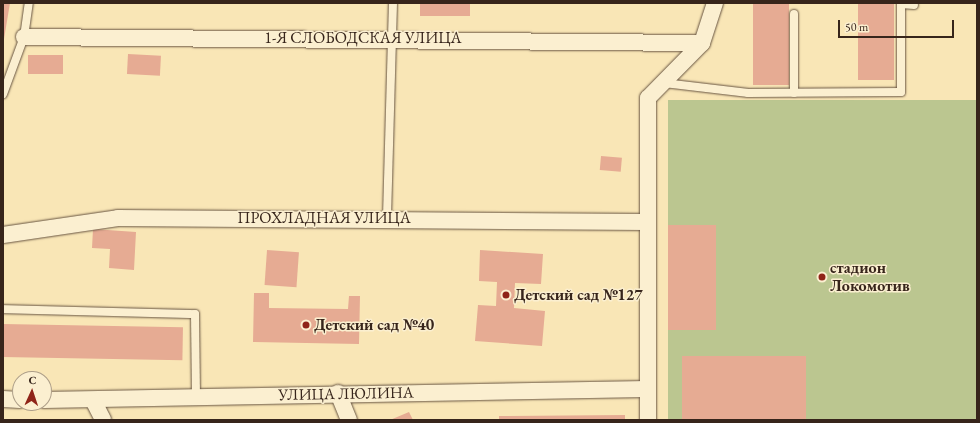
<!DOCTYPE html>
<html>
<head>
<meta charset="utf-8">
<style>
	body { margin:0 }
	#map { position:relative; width:980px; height:423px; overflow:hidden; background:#f9e6b6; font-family:"EB Garamond",serif }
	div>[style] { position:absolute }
	.green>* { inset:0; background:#bbc690; transform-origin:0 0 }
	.building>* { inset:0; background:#e6ab93; transform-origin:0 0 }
	.roads { filter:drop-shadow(0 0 1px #685542) drop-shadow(0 0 1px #685542) }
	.lane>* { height:8px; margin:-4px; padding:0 4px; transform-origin:4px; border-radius:4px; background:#fbefd0 }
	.street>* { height:16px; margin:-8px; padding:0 8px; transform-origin:8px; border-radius:8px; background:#fbefd0 }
	.dots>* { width:11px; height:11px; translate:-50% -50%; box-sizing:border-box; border:2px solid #fbefd0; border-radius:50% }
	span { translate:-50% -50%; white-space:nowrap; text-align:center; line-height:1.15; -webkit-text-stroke:3px #fbefd0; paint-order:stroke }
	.street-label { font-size:16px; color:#37251b }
	.poi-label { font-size:16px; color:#37251b; font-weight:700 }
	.left { translate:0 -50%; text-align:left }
	.frame { position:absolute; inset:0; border:4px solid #37251b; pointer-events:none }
	.north { position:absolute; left:12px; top:371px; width:40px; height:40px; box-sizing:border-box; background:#fbefd0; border:1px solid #ad9e88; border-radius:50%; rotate:3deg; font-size:11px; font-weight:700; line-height:16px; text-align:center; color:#37251b }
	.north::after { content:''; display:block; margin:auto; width:14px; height:18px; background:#8f2418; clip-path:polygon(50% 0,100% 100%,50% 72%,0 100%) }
	.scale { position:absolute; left:838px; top:20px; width:116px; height:18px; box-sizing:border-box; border:2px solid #37251b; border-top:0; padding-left:5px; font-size:12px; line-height:14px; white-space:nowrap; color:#37251b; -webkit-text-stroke:3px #fbefd0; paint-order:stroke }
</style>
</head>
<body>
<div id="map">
	<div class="green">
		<div style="left:668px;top:100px;width:309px;height:320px"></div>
	</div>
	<div class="building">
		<div style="clip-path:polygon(3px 3px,10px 3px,4px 39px,3px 38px)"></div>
		<div style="left:420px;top:3px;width:50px;height:13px"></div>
		<div style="left:753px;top:3px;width:36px;height:82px"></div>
		<div style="left:858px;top:3px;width:36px;height:77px"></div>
		<div style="left:128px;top:54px;width:33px;height:20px;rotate:3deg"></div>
		<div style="left:28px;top:55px;width:35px;height:19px"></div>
		<div style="left:601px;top:156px;width:21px;height:14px;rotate:5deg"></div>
		<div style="left:668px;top:225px;width:48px;height:105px"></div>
		<div style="clip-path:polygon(93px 229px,136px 232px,134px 270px,109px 268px,110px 249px,92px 248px)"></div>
		<div style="left:267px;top:250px;width:32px;height:35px;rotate:4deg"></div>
		<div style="clip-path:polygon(480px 250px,543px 254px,541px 284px,515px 283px,514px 308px,545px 311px,542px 346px,475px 341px,478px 305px,496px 306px,497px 282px,479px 281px)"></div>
		<div style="clip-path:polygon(254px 293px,269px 293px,269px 308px,348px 309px,349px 296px,360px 296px,359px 344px,253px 342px)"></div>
		<div style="left:3px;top:324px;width:180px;height:33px;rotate:1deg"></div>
		<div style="left:682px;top:356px;width:124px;height:64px"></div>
		<div style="clip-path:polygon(409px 412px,413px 420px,390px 420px)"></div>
		<div style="clip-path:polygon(625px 415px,625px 420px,499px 420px,499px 416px)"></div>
	</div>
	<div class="roads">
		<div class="lane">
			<div style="left:794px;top:14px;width:79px;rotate:90deg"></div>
			<div style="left:664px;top:83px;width:85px;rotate:6.8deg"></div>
			<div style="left:748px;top:93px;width:153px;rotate:-0.4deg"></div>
			<div style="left:901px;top:92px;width:88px;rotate:-90deg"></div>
			<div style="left:901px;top:4px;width:13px;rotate:4deg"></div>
			<div style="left:3px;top:94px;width:61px;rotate:-69.8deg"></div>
			<div style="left:24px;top:37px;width:34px;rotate:-82deg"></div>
			<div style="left:387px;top:217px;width:214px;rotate:-88.4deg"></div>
			<div style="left:3px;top:309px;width:192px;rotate:1.5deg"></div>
			<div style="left:195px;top:314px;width:85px;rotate:89.3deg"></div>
		</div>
		<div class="street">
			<div style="left:24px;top:37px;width:678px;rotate:0.51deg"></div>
			<div style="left:3px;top:235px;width:116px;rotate:-8.4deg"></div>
			<div style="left:118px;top:218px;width:528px;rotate:0.43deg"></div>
			<div style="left:338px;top:393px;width:29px;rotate:68deg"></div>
			<div style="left:3px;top:399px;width:17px;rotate:3deg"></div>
			<div style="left:44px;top:400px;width:603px;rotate:-1.05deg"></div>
			<div style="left:94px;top:402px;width:20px;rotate:63deg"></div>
			<div style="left:648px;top:420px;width:322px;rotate:-90deg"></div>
			<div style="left:648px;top:98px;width:77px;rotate:-45.5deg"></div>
			<div style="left:702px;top:43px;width:42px;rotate:-72deg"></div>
		</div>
	</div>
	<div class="dots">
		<div style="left:822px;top:277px;background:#8f2418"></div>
		<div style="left:506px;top:295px;background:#8f2418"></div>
		<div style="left:306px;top:325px;background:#8f2418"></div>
	</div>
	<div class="street-label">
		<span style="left:363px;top:38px">1-Я СЛОБОДСКАЯ УЛИЦА</span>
		<span style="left:324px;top:218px">ПРОХЛАДНАЯ УЛИЦА</span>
		<span style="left:346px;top:394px;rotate:-1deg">УЛИЦА ЛЮЛИНА</span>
	</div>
	<div class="poi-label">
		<span class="left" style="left:830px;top:277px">стадион<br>Локомотив</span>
		<span class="left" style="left:514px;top:295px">Детский сад №127</span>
		<span class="left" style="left:314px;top:325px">Детский сад №40</span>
	</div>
	<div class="frame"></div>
	<div class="north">С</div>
	<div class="scale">50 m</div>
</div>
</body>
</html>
